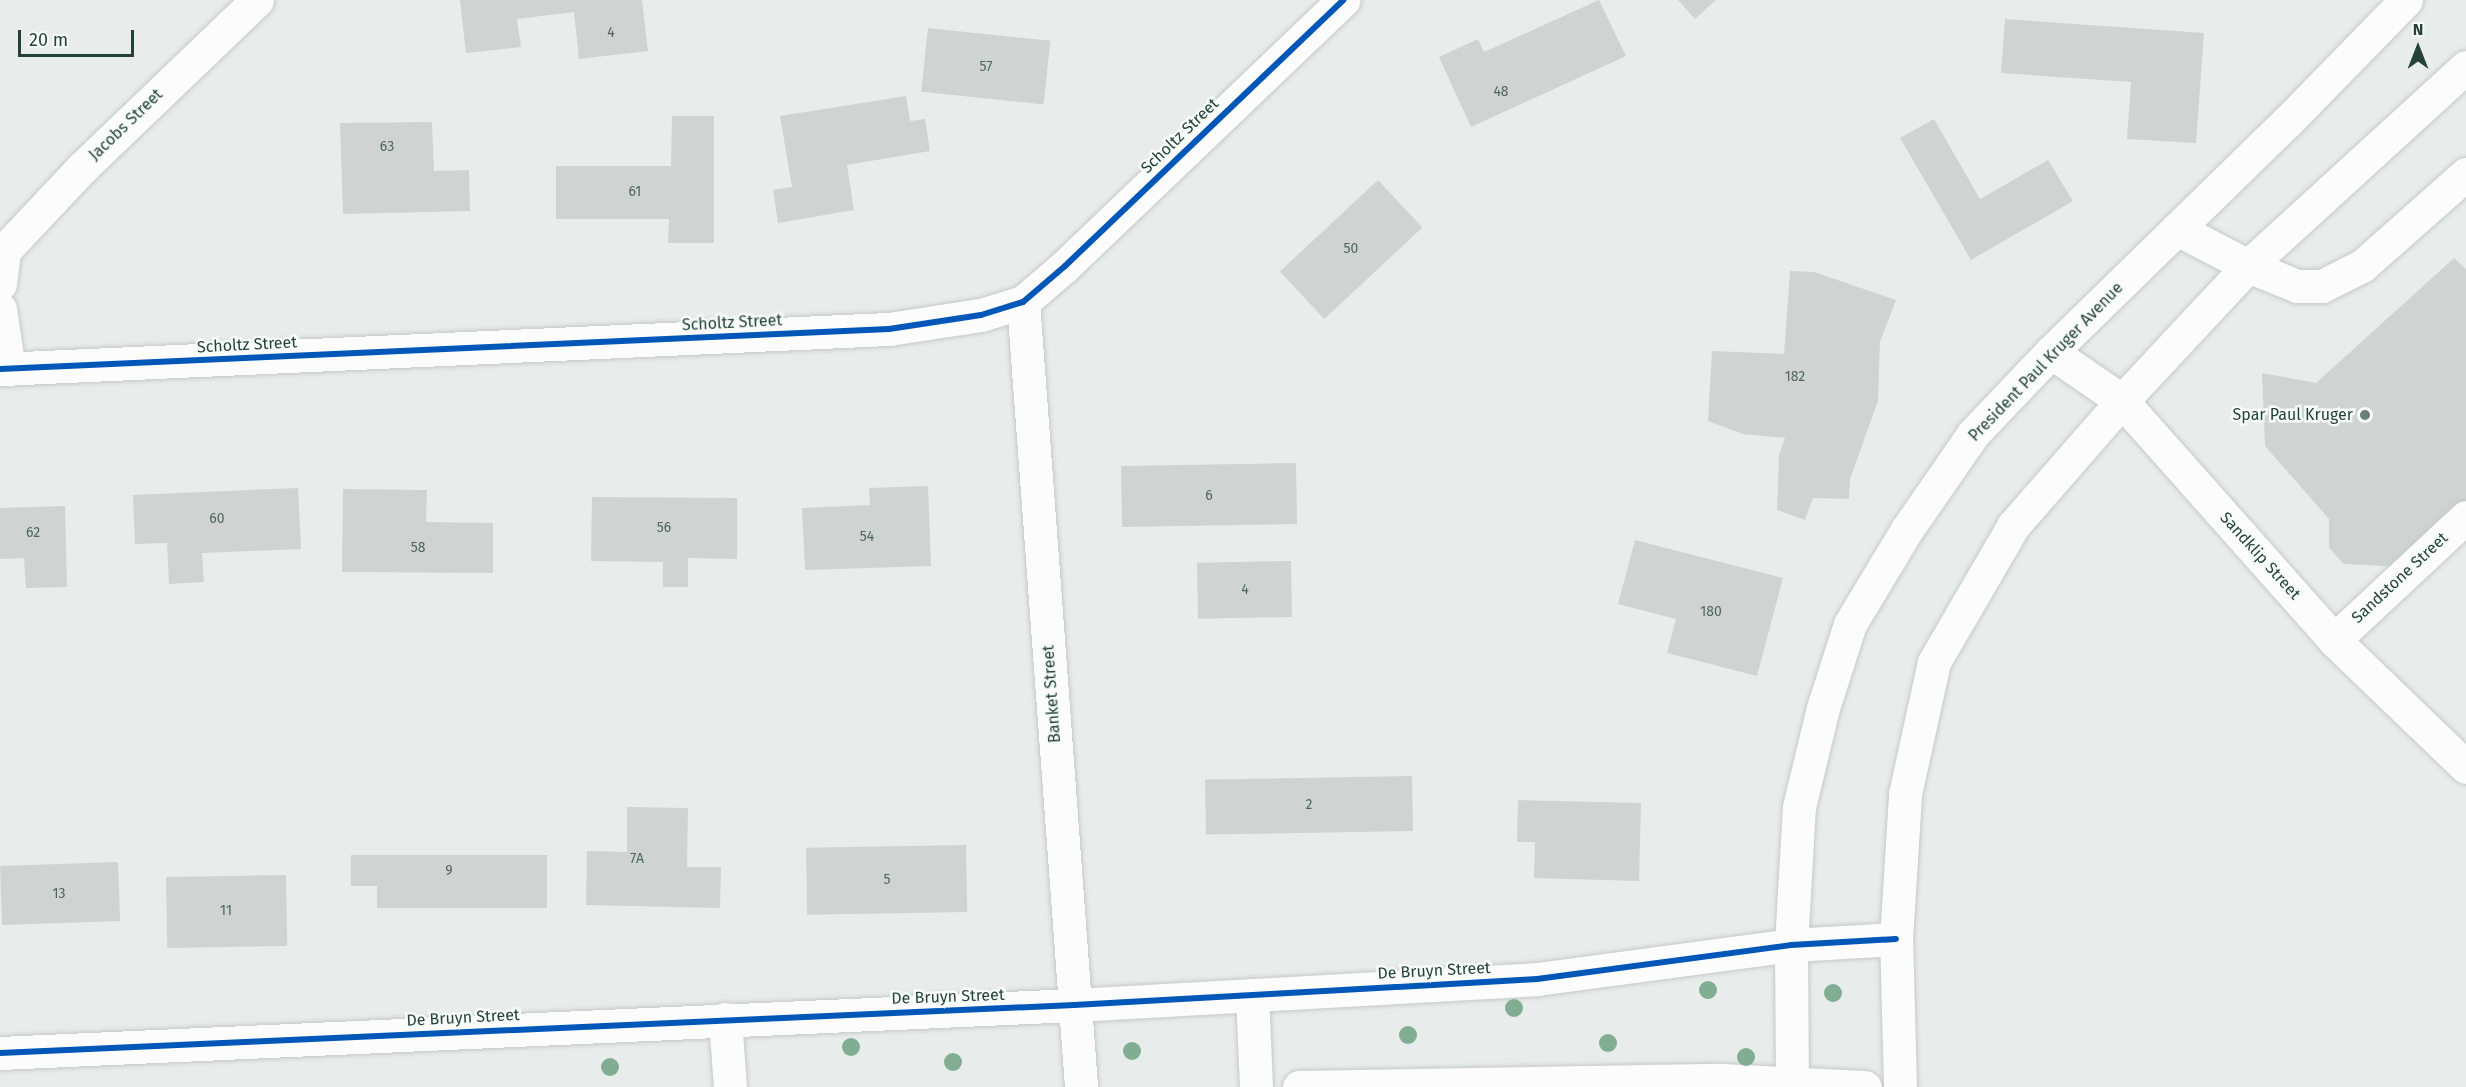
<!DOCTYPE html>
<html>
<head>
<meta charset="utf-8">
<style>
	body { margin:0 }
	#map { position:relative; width:2466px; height:1087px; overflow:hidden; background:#e8edeb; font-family:"Fira Sans",sans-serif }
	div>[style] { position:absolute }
	.building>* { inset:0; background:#cfd4d2; transform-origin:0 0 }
	.roads { filter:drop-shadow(0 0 2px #c5cac8) drop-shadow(0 0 2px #c5cac8) }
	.minor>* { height:33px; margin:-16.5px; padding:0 16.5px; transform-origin:16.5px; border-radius:16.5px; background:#fcfcfc }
	.cycleway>* { height:6px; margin:-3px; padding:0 3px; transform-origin:3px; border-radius:3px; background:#0057b8 }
	.trees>* { width:18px; height:18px; margin:-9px; border-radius:50%; background:#81ae93 }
	.dots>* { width:16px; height:16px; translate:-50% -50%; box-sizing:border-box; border:3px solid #f7fbf9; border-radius:50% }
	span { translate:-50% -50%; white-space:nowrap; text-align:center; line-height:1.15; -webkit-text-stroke:5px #f7fbf9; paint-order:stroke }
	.number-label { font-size:14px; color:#506761 }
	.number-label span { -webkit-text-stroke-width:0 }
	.street-label { font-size:16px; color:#24423a }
	.poi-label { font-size:16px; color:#24423a }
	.right { translate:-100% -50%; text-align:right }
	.north { position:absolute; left:2388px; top:18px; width:60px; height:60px; -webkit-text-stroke:4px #f7fbf9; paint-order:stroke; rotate:0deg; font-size:16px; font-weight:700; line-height:24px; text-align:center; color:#24423a }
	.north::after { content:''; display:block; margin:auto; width:21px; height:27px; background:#24423a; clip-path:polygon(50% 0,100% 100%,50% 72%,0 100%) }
	.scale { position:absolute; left:18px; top:30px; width:116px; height:27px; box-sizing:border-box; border:3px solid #24423a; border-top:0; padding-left:8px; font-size:18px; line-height:21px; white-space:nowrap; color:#24423a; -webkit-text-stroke:4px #f7fbf9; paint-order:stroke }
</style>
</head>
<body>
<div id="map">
	<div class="building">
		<div style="clip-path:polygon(460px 0,642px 0,648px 51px,579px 59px,574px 12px,517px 19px,521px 47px,466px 53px)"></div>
		<div style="clip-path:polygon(1599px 0,1626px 56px,1471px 127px,1439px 57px,1478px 39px,1484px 52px)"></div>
		<div style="clip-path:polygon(1678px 0,1716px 0,1695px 19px)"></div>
		<div style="clip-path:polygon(2005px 19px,2204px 33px,2196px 143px,2127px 139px,2131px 82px,2001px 73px)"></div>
		<div style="left:928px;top:28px;width:123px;height:64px;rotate:6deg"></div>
		<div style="clip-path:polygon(906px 96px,910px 121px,925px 119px,930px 151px,847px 165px,854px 210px,778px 223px,773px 190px,792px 187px,780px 116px)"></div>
		<div style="clip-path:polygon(672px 116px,714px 116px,714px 243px,668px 243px,669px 219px,556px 219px,556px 166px,671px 166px)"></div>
		<div style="clip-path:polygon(1934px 119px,1980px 199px,2048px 160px,2073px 201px,1971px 260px,1900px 138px)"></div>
		<div style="clip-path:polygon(432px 122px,434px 171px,469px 170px,470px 211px,343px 214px,340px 123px)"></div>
		<div style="left:1378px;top:180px;width:65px;height:134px;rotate:47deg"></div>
		<div style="clip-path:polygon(2454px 258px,2466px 269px,2466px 511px,2403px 567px,2344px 564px,2329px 548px,2329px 519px,2265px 446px,2262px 373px,2316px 383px)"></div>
		<div style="clip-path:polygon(1790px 271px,1814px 272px,1896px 300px,1880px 342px,1878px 401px,1850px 479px,1849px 499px,1813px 498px,1805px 520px,1777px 510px,1779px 455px,1785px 438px,1743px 434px,1708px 421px,1712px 351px,1784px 354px)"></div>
		<div style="left:1296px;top:463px;width:61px;height:175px;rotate:89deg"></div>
		<div style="clip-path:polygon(928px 486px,931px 566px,805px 570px,802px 508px,870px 505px,869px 488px)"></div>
		<div style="clip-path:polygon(298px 488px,301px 549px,202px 553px,204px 582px,169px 584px,167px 543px,135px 544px,133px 495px)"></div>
		<div style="clip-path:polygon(343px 489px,427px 490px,426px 522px,493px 523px,493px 573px,342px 572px)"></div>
		<div style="clip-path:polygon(592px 497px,737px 498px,737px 559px,688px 558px,688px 587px,663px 587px,663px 562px,591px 561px)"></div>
		<div style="clip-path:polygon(65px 506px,67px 587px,26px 588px,24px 558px,0 559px,0 508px)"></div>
		<div style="clip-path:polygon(1635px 540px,1783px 578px,1757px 676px,1667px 653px,1676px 619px,1618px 604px)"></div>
		<div style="left:1291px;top:561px;width:56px;height:94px;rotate:89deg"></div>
		<div style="left:1412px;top:776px;width:55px;height:207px;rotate:89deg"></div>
		<div style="clip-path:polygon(1518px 800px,1641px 803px,1639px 881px,1534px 878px,1535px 842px,1517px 842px)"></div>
		<div style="clip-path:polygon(627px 807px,688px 808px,687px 867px,721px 867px,720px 908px,586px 905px,587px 851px,627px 852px)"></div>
		<div style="left:966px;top:845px;width:67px;height:160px;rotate:89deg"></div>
		<div style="clip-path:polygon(351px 855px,547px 855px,547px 908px,377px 908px,377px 886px,351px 886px)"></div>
		<div style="left:118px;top:862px;width:59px;height:118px;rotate:88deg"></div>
		<div style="left:286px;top:875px;width:71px;height:120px;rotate:89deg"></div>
	</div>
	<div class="roads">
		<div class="minor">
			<div style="left:2177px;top:229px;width:80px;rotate:27.5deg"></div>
			<div style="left:2248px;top:266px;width:53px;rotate:22.2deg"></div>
			<div style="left:2297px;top:286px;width:25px"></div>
			<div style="left:2322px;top:286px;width:45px;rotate:-26.6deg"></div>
			<div style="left:2362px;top:266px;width:139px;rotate:-41.5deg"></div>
			<div style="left:0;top:255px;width:121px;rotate:-46.7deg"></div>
			<div style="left:83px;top:167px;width:241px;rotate:-43.8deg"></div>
			<div style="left:0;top:284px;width:33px;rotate:-83deg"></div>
			<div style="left:1023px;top:302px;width:787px;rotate:85.77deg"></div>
			<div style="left:0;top:309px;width:61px;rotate:81.5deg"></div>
			<div style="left:2051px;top:352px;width:86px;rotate:34.6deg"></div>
			<div style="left:2122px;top:401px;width:319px;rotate:48.4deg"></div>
			<div style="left:2334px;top:640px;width:183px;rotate:43.9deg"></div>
			<div style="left:0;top:369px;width:890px;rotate:-2.58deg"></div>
			<div style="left:889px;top:329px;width:93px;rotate:-8.7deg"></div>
			<div style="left:981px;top:315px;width:44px;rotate:-17.2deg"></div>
			<div style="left:1023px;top:302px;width:55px;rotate:-40.6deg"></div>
			<div style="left:1065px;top:266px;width:385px;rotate:-43.7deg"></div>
			<div style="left:2334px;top:640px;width:180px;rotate:-43deg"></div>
			<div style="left:1252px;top:995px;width:92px;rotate:87.5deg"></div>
			<div style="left:725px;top:1019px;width:68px;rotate:85.8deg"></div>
			<div style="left:0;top:1053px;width:1075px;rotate:-2.56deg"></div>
			<div style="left:1074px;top:1005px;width:464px;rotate:-3.2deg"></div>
			<div style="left:1537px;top:979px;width:256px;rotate:-7.6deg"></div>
			<div style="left:1791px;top:945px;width:105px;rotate:-3.3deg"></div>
			<div style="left:1299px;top:1087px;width:421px;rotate:-1deg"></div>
			<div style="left:1720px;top:1080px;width:145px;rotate:2.8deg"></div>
			<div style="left:1792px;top:1087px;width:142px;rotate:-90.4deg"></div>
			<div style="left:1791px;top:945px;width:138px;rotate:-86.7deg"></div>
			<div style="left:1799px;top:807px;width:102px;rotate:-76.4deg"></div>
			<div style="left:1823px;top:708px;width:88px;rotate:-72.2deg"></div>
			<div style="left:1850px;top:624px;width:112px;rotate:-58.9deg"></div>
			<div style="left:1908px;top:528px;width:114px;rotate:-55.3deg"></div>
			<div style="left:1973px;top:434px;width:113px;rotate:-46.4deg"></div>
			<div style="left:2051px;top:352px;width:331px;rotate:-44.3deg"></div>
			<div style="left:2288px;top:121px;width:169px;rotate:-45.7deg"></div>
			<div style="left:1900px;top:1087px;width:148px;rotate:-91.5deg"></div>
			<div style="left:1896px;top:939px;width:145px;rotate:-86.4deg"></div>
			<div style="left:1905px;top:794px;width:135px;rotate:-77.6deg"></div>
			<div style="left:1934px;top:662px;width:157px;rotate:-59.8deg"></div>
			<div style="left:2013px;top:526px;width:166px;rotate:-48.9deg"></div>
			<div style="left:2122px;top:401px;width:185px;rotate:-47deg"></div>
			<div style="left:2248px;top:266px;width:295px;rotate:-42.4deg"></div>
		</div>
	</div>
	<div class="cycleway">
		<div style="left:0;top:369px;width:890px;rotate:-2.58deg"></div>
		<div style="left:889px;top:329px;width:93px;rotate:-8.7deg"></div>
		<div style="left:981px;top:315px;width:44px;rotate:-17.2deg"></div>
		<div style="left:1023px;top:302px;width:55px;rotate:-40.6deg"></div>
		<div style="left:1065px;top:266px;width:385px;rotate:-43.7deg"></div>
		<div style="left:0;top:1053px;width:1075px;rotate:-2.56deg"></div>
		<div style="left:1074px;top:1005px;width:464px;rotate:-3.2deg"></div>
		<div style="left:1537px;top:979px;width:256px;rotate:-7.6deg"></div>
		<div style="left:1791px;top:945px;width:105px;rotate:-3.3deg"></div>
	</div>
	<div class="trees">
		<div style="left:1708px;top:990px"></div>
		<div style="left:1833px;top:993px"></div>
		<div style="left:1514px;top:1008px"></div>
		<div style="left:1408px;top:1035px"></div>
		<div style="left:1608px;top:1043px"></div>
		<div style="left:851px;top:1047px"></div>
		<div style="left:1132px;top:1051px"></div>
		<div style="left:1746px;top:1057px"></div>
		<div style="left:953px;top:1062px"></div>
		<div style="left:610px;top:1067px"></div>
	</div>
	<div class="dots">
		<div style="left:2365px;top:415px;background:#697e78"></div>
	</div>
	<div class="number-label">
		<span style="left:611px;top:33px">4</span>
		<span style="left:986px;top:67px">57</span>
		<span style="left:1501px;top:92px">48</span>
		<span style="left:387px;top:147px">63</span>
		<span style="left:635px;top:192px">61</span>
		<span style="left:1351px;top:249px">50</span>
		<span style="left:1795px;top:377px">182</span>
		<span style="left:1209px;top:496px">6</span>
		<span style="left:217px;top:519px">60</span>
		<span style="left:664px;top:528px">56</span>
		<span style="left:33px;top:533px">62</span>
		<span style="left:867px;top:537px">54</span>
		<span style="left:418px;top:548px">58</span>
		<span style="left:1245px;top:590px">4</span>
		<span style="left:1711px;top:612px">180</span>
		<span style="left:1309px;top:805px">2</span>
		<span style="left:637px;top:859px">7A</span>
		<span style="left:449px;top:871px">9</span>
		<span style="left:887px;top:880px">5</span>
		<span style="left:59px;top:894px">13</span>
		<span style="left:226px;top:911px">11</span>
	</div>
	<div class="street-label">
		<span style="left:126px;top:125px;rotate:-44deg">Jacobs Street</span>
		<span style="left:1180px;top:136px;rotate:-44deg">Scholtz Street</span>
		<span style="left:732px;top:323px;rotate:-3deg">Scholtz Street</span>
		<span style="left:247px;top:345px;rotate:-3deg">Scholtz Street</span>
		<span style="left:2046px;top:362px;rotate:-46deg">President Paul Kruger Avenue</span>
		<span style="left:2260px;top:556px;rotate:48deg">Sandklip Street</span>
		<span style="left:2400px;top:578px;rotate:-43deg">Sandstone Street</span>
		<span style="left:1052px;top:694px;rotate:-94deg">Banket Street</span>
		<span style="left:1434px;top:971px;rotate:-3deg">De Bruyn Street</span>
		<span style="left:948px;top:997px;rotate:-2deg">De Bruyn Street</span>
		<span style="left:463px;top:1018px;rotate:-3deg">De Bruyn Street</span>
	</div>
	<div class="poi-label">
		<span class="right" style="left:2353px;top:415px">Spar Paul Kruger</span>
	</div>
	<div class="north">N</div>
	<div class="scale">20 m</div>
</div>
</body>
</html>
